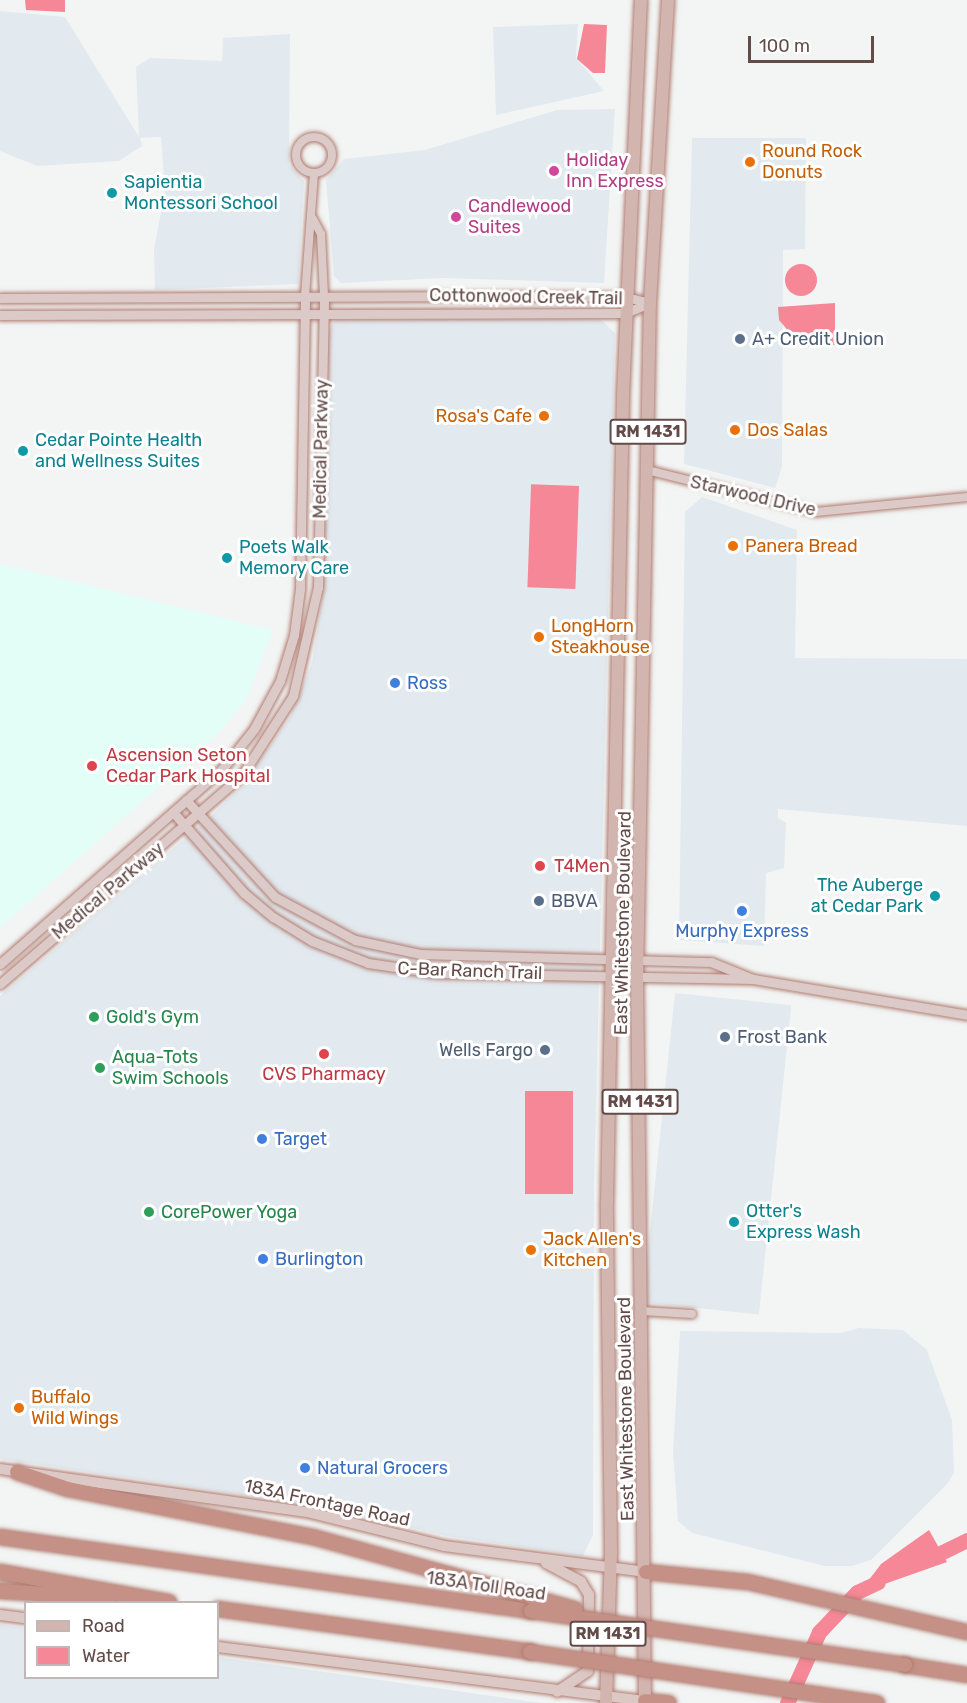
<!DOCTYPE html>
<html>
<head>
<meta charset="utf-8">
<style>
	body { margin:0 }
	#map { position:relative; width:967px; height:1703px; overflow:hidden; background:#f2f5f4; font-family:Rubik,sans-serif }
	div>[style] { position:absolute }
	.commercial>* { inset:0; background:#e2eaef; transform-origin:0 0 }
	.medical>* { inset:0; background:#e3fef7 }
	.water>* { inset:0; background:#f68796; transform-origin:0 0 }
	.round { border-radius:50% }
	.river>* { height:15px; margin:-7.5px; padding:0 7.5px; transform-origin:7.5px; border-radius:7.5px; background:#f68796 }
	.roads { filter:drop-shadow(0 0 2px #b17c71) drop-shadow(0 0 2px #b17c71) }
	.minor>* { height:8px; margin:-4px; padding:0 4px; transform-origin:4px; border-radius:4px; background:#dbcac8 }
	.minor>.ring { margin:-4px; padding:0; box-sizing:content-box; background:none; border:8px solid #dbcac8; border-radius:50% }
	.tertiary>* { height:9px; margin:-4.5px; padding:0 4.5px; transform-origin:4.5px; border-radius:4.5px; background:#dbcac8 }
	.secondary>* { height:10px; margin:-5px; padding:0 5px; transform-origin:5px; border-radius:5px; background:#dcc8c4 }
	.primary>* { height:12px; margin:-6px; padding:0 6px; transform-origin:6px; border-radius:6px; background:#d3b5b0 }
	.motorway>* { height:14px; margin:-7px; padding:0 7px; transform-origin:7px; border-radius:7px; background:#c59186 }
	.bridges { filter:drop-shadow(0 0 2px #b17c71) drop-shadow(0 0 2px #b17c71) }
	.motorway-bridge>* { height:14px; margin:-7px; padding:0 7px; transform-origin:7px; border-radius:7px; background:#c59186 }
	.dots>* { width:16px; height:16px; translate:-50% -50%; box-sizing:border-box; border:3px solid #fff; border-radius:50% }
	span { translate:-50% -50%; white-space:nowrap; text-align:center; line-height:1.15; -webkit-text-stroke:6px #fff; paint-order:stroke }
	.shield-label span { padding:2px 4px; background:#fff; border:2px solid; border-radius:4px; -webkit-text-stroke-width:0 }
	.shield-label { font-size:16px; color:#624b48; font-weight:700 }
	.food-label { font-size:18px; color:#c56008 }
	.left { translate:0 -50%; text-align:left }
	.right { translate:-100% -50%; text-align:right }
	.hotel-label { font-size:18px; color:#b23c85 }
	.culture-label { font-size:18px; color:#0d838f }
	.street-label { font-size:18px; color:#624b48 }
	.service-label { font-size:18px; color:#4e5e75 }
	.shop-label { font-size:18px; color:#366cbe }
	.health-label { font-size:18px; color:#be3a42 }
	.leisure-label { font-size:18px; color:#27864d }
	.legend { position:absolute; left:24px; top:1601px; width:195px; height:78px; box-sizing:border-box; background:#fff; border:2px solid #c0b7b6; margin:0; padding:8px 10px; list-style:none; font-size:18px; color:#624b48 }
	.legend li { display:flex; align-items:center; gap:12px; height:30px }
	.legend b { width:30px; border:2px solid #c0b7b6 }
	.scale { position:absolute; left:748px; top:36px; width:126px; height:27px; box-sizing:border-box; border:3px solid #624b48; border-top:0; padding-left:8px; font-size:18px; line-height:21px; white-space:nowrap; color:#624b48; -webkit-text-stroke:4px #fff; paint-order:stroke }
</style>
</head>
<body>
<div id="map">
	<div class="commercial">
		<div style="clip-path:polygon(0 11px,65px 17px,139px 137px,136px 67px,150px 58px,222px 61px,223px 38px,290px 34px,289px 165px,304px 181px,298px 284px,155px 290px,154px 249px,165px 191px,161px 137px,140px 138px,142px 146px,119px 161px,37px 166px,0 151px)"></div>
		<div style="clip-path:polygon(578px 24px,576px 58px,604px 91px,496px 115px,493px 27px)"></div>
		<div style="clip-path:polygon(615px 109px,604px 283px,442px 278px,341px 283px,334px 276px,326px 180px,344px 159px,425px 150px,557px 110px)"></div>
		<div style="clip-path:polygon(692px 138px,806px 138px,805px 249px,783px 250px,782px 467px,775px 488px,684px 464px)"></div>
		<div style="clip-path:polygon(599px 318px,615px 333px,594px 1186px,593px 1535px,583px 1556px,447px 1536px,306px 1504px,0 1459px,0 996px,209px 818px,241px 787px,289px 719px,312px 663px,322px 601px,328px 333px,335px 320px)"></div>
		<div style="clip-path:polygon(702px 497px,797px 530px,795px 658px,967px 659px,967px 826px,778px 809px,778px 818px,786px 823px,784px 868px,766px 873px,764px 946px,679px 940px,685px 512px)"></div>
		<div style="left:675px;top:993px;width:117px;height:311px;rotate:6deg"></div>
		<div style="clip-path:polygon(859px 1328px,903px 1330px,927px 1350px,952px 1420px,954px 1472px,948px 1483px,871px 1560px,852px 1566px,825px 1566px,692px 1533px,678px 1521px,673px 1451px,680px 1331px,840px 1333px)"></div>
		<div style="clip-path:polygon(0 1624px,25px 1628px,26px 1678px,218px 1678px,218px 1657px,542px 1703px,0 1703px)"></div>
	</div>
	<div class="medical">
		<div style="clip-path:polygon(0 564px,273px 630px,247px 697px,220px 732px,0 928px)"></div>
	</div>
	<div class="water">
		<div style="clip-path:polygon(25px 0,65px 0,65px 12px,26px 10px)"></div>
		<div style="clip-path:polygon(584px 24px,607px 25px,605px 73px,593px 73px,577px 59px)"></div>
		<div class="round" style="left:785px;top:264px;width:32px;height:32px"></div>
		<div style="clip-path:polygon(835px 303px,835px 345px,802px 347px,779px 320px,778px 307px)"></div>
		<div style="left:579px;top:486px;width:103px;height:48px;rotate:92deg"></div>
		<div style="left:525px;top:1091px;width:48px;height:103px"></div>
		<div style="clip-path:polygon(929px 1530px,947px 1562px,859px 1593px,881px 1564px)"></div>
	</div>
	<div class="river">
		<div style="left:924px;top:1561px;width:48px;rotate:-26deg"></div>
		<div style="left:787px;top:1703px;width:78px;rotate:-65.7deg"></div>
		<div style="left:819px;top:1632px;width:55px;rotate:-46.5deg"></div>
		<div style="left:857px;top:1592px;width:23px;rotate:-25deg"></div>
	</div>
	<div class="roads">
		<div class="minor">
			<div class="ring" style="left:296px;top:137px;width:28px;height:28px"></div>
			<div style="left:313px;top:219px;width:17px;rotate:62deg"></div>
			<div style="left:321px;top:234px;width:62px;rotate:87.2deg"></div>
			<div style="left:305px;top:296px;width:122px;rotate:-85.8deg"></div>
			<div style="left:647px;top:470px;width:174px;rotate:14deg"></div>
			<div style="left:816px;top:512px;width:152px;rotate:-5.7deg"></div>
			<div style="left:642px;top:1311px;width:50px;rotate:3.4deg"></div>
		</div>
		<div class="tertiary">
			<div style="left:0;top:298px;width:509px;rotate:-0.23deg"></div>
			<div style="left:509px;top:296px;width:117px;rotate:0.5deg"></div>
			<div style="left:626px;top:297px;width:25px;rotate:14deg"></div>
			<div style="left:0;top:315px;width:625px;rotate:-0.18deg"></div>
			<div style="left:625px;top:313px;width:27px;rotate:-22deg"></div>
			<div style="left:186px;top:800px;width:132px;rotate:47.5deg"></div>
			<div style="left:275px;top:897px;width:91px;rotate:28.3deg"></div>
			<div style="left:355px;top:940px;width:66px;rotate:12.2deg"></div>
			<div style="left:420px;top:954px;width:291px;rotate:1.6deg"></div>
			<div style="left:711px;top:962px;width:45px;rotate:22deg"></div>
			<div style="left:173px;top:812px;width:108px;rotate:48.8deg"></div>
			<div style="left:244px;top:893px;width:38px;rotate:40deg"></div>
			<div style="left:273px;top:917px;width:46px;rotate:31.6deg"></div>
			<div style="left:312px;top:941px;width:60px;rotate:21.4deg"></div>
			<div style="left:368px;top:963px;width:68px;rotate:8.5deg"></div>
			<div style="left:435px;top:973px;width:318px;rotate:1.1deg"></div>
			<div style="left:753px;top:979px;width:217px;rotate:9.5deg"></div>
			<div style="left:0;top:964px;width:297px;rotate:-41.3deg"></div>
			<div style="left:223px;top:768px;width:50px;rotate:-51.5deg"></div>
			<div style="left:254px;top:729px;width:55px;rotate:-61.6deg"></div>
			<div style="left:280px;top:681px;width:48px;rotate:-73.1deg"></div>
			<div style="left:294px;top:635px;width:46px;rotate:-82.6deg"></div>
			<div style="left:300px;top:589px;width:293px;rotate:-89deg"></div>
			<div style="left:0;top:984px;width:320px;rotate:-40.8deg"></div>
			<div style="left:242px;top:775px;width:94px;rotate:-57.2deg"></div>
			<div style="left:293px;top:696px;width:112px;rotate:-77.1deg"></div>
			<div style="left:318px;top:587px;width:291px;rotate:-88.8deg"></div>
		</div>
		<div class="secondary">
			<div style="left:0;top:1469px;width:310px;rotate:8deg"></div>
			<div style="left:307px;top:1512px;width:141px;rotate:13.9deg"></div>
			<div style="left:444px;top:1546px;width:204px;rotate:7.3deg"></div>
			<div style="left:546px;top:1563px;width:40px;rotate:28deg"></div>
			<div style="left:581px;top:1582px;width:15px;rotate:58deg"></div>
			<div style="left:589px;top:1595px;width:76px;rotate:90.8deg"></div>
			<div style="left:588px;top:1671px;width:37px;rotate:146deg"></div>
			<div style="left:0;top:1615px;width:26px;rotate:7deg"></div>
			<div style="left:218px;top:1647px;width:430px;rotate:7.2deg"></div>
		</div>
		<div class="primary">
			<div style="left:606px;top:1703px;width:151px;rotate:-88.1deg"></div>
			<div style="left:611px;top:1552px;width:350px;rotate:-90.7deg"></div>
			<div style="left:607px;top:1202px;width:807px;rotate:-88.86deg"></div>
			<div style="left:623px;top:395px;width:395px;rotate:-87.4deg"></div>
			<div style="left:645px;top:1703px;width:726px;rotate:-90.63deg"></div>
			<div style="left:637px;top:977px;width:674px;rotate:-88.9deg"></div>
			<div style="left:650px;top:303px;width:304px;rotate:-86.6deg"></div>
		</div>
		<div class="motorway">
			<div style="left:17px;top:1472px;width:54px;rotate:18.4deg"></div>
			<div style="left:68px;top:1489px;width:250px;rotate:11.1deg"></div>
			<div style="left:313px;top:1537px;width:226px;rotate:15.4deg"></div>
			<div style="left:0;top:1537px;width:536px;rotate:7.93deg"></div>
			<div style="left:0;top:1572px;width:172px;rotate:10.1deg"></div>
			<div style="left:646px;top:1572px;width:102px;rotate:5.6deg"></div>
			<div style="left:748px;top:1582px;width:225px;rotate:12.9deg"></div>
			<div style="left:0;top:1591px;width:109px;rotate:3.7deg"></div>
			<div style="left:218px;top:1609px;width:315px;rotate:7.8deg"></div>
			<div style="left:905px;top:1665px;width:63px;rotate:9.2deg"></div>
			<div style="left:645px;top:1701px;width:24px;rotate:5deg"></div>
		</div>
	</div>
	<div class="bridges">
		<div class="motorway-bridge">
			<div style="left:531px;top:1597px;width:46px;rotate:15.3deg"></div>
			<div style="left:531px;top:1611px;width:378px;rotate:8.2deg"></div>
			<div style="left:530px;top:1652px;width:351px;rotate:8.4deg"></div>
		</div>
	</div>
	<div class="dots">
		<div style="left:750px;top:162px;background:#e8710a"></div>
		<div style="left:554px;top:171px;background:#d1479c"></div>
		<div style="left:112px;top:193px;background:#0f9aa8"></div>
		<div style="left:456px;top:217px;background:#d1479c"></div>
		<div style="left:740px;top:339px;background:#5c6f8a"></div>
		<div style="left:544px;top:416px;background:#e8710a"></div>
		<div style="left:735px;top:430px;background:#e8710a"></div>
		<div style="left:23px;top:451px;background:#0f9aa8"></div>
		<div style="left:733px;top:546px;background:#e8710a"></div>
		<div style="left:227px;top:558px;background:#0f9aa8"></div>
		<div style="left:539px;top:637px;background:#e8710a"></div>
		<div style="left:395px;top:683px;background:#3f7fe0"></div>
		<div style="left:92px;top:766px;background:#e0444e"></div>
		<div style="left:540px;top:866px;background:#e0444e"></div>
		<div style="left:935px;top:896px;background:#0f9aa8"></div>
		<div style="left:539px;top:901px;background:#5c6f8a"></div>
		<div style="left:742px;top:911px;background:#3f7fe0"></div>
		<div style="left:94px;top:1017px;background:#2e9e5b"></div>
		<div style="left:725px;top:1037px;background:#5c6f8a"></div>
		<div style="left:545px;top:1050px;background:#5c6f8a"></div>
		<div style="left:324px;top:1054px;background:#e0444e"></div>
		<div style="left:100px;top:1068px;background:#2e9e5b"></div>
		<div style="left:262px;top:1139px;background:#3f7fe0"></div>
		<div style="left:149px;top:1212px;background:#2e9e5b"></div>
		<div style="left:734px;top:1222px;background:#0f9aa8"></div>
		<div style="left:531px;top:1250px;background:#e8710a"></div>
		<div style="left:263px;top:1259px;background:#3f7fe0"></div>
		<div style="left:19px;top:1408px;background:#e8710a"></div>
		<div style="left:305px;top:1468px;background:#3f7fe0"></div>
	</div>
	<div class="shield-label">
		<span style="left:648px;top:432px">RM 1431</span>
		<span style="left:640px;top:1102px">RM 1431</span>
		<span style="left:608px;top:1634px">RM 1431</span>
	</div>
	<div class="food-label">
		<span class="left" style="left:762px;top:162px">Round Rock<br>Donuts</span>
		<span class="right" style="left:532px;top:416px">Rosa's Cafe</span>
		<span class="left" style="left:747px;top:430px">Dos Salas</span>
		<span class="left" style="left:745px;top:546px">Panera Bread</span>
		<span class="left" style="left:551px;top:637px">LongHorn<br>Steakhouse</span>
		<span class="left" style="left:543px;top:1250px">Jack Allen's<br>Kitchen</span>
		<span class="left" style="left:31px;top:1408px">Buffalo<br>Wild Wings</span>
	</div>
	<div class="hotel-label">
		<span class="left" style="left:566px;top:171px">Holiday<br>Inn Express</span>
		<span class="left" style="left:468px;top:217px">Candlewood<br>Suites</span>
	</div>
	<div class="culture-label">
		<span class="left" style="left:124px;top:193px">Sapientia<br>Montessori School</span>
		<span class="left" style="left:35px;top:451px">Cedar Pointe Health<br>and Wellness Suites</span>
		<span class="left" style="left:239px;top:558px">Poets Walk<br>Memory Care</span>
		<span class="right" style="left:923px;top:896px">The Auberge<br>at Cedar Park</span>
		<span class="left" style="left:746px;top:1222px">Otter's<br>Express Wash</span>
	</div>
	<div class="street-label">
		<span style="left:526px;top:297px;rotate:1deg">Cottonwood Creek Trail</span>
		<span style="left:321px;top:449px;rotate:-89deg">Medical Parkway</span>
		<span style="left:753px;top:496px;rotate:13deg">Starwood Drive</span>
		<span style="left:108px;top:891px;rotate:-40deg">Medical Parkway</span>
		<span style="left:623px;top:923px;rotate:-89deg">East Whitestone Boulevard</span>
		<span style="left:470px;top:971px;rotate:2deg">C-Bar Ranch Trail</span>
		<span style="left:626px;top:1409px;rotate:-91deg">East Whitestone Boulevard</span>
		<span style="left:327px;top:1503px;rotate:12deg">183A Frontage Road</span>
		<span style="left:486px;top:1586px;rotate:8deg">183A Toll Road</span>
	</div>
	<div class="service-label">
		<span class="left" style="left:752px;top:339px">A+ Credit Union</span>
		<span class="left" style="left:551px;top:901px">BBVA</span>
		<span class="left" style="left:737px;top:1037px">Frost Bank</span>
		<span class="right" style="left:533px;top:1050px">Wells Fargo</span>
	</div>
	<div class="shop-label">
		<span class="left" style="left:407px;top:683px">Ross</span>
		<span style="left:742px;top:931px">Murphy Express</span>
		<span class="left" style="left:274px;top:1139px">Target</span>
		<span class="left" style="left:275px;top:1259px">Burlington</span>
		<span class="left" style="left:317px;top:1468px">Natural Grocers</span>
	</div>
	<div class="health-label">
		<span class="left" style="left:106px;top:766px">Ascension Seton<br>Cedar Park Hospital</span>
		<span class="left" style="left:554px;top:866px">T4Men</span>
		<span style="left:324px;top:1074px">CVS Pharmacy</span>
	</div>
	<div class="leisure-label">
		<span class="left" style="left:106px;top:1017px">Gold's Gym</span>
		<span class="left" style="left:112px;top:1068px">Aqua-Tots<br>Swim Schools</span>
		<span class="left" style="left:161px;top:1212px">CorePower Yoga</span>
	</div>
	<ul class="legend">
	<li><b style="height:8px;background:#d3b5b0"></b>Road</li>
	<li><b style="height:16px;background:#f68796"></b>Water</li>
	</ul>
	<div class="scale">100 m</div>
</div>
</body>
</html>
